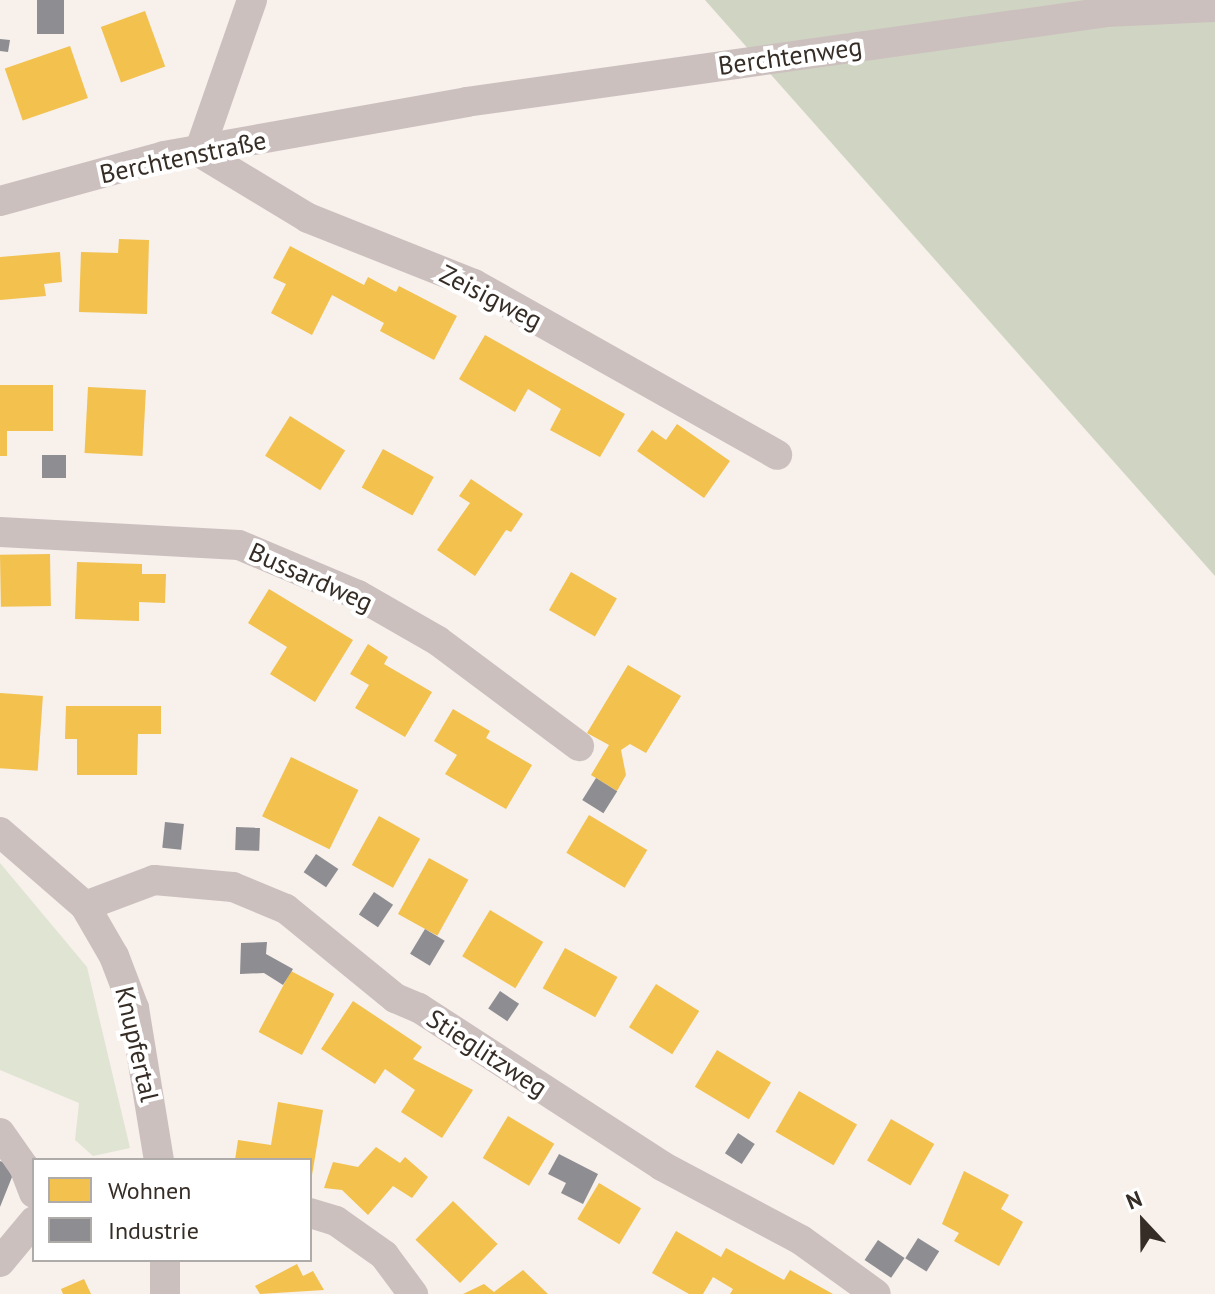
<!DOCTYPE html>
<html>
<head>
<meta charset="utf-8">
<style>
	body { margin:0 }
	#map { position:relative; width:1215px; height:1294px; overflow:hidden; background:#f7f0eb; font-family:"PT Sans",sans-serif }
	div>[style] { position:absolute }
	.green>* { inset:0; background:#e0e4d3 }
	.forest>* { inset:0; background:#d0d5c3 }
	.homes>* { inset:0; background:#f2c14e; transform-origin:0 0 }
	.industry>* { inset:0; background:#8d8d92; transform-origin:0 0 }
	.minor>* { height:30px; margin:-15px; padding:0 15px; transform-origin:15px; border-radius:15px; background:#ccc0bf }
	span { translate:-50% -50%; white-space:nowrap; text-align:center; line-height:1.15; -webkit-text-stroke:8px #fff; paint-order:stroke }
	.street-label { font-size:26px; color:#352d26 }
	.legend { position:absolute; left:32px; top:1158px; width:280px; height:104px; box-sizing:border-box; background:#fff; border:2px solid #aeaba8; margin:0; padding:10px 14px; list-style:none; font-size:24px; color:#352d26 }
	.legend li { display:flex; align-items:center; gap:16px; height:40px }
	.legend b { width:40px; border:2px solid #aeaba8 }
	.north { position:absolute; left:1103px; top:1182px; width:80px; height:80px; -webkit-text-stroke:6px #fff; paint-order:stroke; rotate:338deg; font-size:22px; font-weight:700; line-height:32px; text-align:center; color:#352d26 }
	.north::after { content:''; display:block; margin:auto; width:28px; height:36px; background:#352d26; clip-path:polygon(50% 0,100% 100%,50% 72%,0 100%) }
</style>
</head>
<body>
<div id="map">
	<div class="green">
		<div style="clip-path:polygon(0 863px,87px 967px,130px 1148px,93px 1156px,75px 1140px,79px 1103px,0 1070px)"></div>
	</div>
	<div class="forest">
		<div style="clip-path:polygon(705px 0,1215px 0,1215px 576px)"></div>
	</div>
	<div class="homes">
		<div style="left:145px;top:11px;width:59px;height:47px;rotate:70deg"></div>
		<div style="left:70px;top:46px;width:55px;height:69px;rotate:71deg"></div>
		<div style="clip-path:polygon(119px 239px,149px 240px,147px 314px,79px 312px,81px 252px,118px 253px)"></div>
		<div style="clip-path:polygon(290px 246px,364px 285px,368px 277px,396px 292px,399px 286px,457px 316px,434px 360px,380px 331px,384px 323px,332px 295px,312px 335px,271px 313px,286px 284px,273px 278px)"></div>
		<div style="clip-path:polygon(60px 252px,62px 282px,44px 284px,46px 296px,0 300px,0 257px)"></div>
		<div style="clip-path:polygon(485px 335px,625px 414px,600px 457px,550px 430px,561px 409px,528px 389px,515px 412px,459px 379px)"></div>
		<div style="clip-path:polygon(0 385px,53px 385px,53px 431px,7px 431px,7px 456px,0 456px)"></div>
		<div style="left:88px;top:387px;width:58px;height:66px;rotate:3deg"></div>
		<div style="left:290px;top:416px;width:65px;height:47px;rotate:32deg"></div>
		<div style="clip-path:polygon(677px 424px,730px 461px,704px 498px,637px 451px,652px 430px,666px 440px)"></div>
		<div style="left:383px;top:449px;width:58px;height:44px;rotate:29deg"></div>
		<div style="clip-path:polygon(471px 479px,523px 514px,511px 532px,506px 530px,475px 576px,437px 550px,470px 503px,459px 496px)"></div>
		<div style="left:50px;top:554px;width:52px;height:50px;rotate:89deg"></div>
		<div style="clip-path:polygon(77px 562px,142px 564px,142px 574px,166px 574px,165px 603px,139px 602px,139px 621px,75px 619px)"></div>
		<div style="left:571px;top:572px;width:53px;height:44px;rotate:30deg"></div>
		<div style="clip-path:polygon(269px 589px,353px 640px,315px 702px,270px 674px,287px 647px,248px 623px)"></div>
		<div style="clip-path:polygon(368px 644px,388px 657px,384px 664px,432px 692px,405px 737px,355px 708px,369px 685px,350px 674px)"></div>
		<div style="clip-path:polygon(628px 665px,681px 696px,646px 753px,630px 744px,621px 750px,626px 775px,617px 791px,591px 775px,609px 745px,587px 733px)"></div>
		<div style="left:0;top:693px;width:43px;height:75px;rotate:4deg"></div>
		<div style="clip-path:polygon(66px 706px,161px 706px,161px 734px,138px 734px,137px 775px,77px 775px,77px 739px,65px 739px)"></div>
		<div style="clip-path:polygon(453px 709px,490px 731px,486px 738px,532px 765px,506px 809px,445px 774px,457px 755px,434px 741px)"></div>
		<div style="left:291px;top:757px;width:75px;height:66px;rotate:26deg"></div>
		<div style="left:589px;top:815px;width:68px;height:44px;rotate:31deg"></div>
		<div style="left:379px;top:816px;width:47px;height:56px;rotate:29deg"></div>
		<div style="left:429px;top:858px;width:45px;height:64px;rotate:29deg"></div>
		<div style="left:490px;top:910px;width:62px;height:54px;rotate:31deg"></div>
		<div style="left:565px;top:948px;width:60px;height:46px;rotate:29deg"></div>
		<div style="left:291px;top:971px;width:49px;height:69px;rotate:28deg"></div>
		<div style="left:656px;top:984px;width:51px;height:51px;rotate:32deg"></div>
		<div style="clip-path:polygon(353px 1001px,422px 1047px,413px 1059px,473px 1090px,442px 1138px,401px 1112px,415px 1090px,385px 1069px,375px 1084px,321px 1049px)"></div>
		<div style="left:717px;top:1050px;width:63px;height:43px;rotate:31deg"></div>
		<div style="left:799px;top:1091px;width:67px;height:47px;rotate:30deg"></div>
		<div style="clip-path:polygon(278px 1102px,323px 1110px,312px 1175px,310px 1160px,235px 1160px,238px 1140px,271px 1145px)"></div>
		<div style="left:508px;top:1116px;width:54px;height:49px;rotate:31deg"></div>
		<div style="left:891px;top:1119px;width:50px;height:48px;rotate:30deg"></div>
		<div style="clip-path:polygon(376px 1147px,400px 1163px,405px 1157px,428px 1177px,412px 1198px,393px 1186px,368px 1215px,342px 1190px,324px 1188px,333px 1162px,358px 1167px)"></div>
		<div style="clip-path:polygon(964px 1171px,1009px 1195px,1001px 1209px,1023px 1222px,999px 1266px,954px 1241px,959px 1233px,942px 1224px)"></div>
		<div style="left:599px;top:1183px;width:49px;height:42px;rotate:31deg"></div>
		<div style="left:453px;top:1201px;width:62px;height:54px;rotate:44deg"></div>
		<div style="clip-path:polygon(676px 1231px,721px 1257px,726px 1248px,784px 1280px,790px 1270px,833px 1294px,730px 1294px,733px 1289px,713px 1277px,703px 1294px,689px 1294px,652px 1273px)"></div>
		<div style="clip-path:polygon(297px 1264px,303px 1276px,313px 1271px,324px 1290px,260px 1294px,255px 1286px)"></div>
		<div style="clip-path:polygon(523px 1270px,548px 1294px,463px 1294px,484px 1284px,494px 1292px)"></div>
		<div style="clip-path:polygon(84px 1279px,91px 1294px,63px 1294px,61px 1289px)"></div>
	</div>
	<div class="industry">
		<div style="left:37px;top:0;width:27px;height:34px"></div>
		<div style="clip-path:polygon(0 39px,10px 40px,8px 52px,0 51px)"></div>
		<div style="left:42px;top:455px;width:24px;height:23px"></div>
		<div style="left:596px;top:778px;width:25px;height:26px;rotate:32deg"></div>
		<div style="left:165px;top:822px;width:19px;height:26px;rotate:6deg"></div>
		<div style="left:236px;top:827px;width:24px;height:23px;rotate:2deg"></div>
		<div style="left:316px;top:854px;width:27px;height:22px;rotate:34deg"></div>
		<div style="left:374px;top:892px;width:23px;height:27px;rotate:34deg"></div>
		<div style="left:425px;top:929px;width:23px;height:29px;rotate:31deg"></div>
		<div style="clip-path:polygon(267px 942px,266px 954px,293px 969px,283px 985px,264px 973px,240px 974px,241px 943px)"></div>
		<div style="left:500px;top:991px;width:23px;height:21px;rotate:34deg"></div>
		<div style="left:738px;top:1133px;width:20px;height:24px;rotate:33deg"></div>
		<div style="clip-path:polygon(559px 1154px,598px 1174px,583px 1204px,561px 1193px,566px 1183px,548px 1174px)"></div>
		<div style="clip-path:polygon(0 1161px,16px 1167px,0 1207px)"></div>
		<div style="left:918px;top:1238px;width:25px;height:24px;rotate:32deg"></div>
		<div style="left:878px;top:1240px;width:32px;height:24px;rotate:34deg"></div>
	</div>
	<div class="minor">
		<div style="left:252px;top:0;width:161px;rotate:109.2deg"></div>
		<div style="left:199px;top:152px;width:127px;rotate:31.2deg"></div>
		<div style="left:308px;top:218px;width:179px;rotate:21.7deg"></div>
		<div style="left:474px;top:284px;width:348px;rotate:29.4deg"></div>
		<div style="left:0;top:201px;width:170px;rotate:-15.3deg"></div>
		<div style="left:164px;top:156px;width:307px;rotate:-10.1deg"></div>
		<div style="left:466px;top:102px;width:647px;rotate:-7.99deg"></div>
		<div style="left:1107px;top:12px;width:108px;rotate:-2.7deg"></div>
		<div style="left:0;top:532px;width:239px;rotate:3.1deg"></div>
		<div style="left:239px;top:545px;width:129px;rotate:22.8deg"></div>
		<div style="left:358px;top:595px;width:92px;rotate:29.9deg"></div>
		<div style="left:438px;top:641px;width:176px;rotate:36.7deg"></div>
		<div style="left:0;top:832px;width:113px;rotate:41deg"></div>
		<div style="left:85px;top:906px;width:58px;rotate:59.9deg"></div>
		<div style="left:114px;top:956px;width:56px;rotate:69deg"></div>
		<div style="left:134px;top:1008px;width:154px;rotate:80.7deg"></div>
		<div style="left:85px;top:906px;width:74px;rotate:-20.6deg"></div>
		<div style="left:154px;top:880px;width:79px;rotate:5.1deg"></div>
		<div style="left:233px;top:887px;width:57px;rotate:22.5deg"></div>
		<div style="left:286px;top:909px;width:141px;rotate:39.2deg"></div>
		<div style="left:395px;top:998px;width:26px;rotate:23deg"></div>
		<div style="left:419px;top:1008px;width:290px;rotate:33deg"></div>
		<div style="left:662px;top:1166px;width:157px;rotate:28deg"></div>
		<div style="left:801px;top:1240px;width:92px;rotate:35.8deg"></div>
		<div style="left:0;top:1133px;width:42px;rotate:54.8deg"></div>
		<div style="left:24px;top:1167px;width:28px;rotate:69deg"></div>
		<div style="left:310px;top:1213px;width:27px;rotate:17deg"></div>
		<div style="left:336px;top:1221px;width:59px;rotate:35.3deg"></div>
		<div style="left:384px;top:1255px;width:49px;rotate:53.4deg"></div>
		<div style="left:165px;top:1260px;width:34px;rotate:90deg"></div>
		<div style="left:0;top:1262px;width:53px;rotate:-50.3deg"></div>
	</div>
	<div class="street-label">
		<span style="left:790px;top:56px;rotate:-8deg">Berchtenweg</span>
		<span style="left:183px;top:157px;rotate:-12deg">Berchtenstraße</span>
		<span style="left:491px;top:297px;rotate:27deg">Zeisigweg</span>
		<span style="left:311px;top:577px;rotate:24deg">Bussardweg</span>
		<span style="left:137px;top:1044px;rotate:77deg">Knupfertal</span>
		<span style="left:487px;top:1053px;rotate:33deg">Stieglitzweg</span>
	</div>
	<ul class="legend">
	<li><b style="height:22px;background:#f2c14e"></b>Wohnen</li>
	<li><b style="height:22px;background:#8d8d92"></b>Industrie</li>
	</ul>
	<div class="north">N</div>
</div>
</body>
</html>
